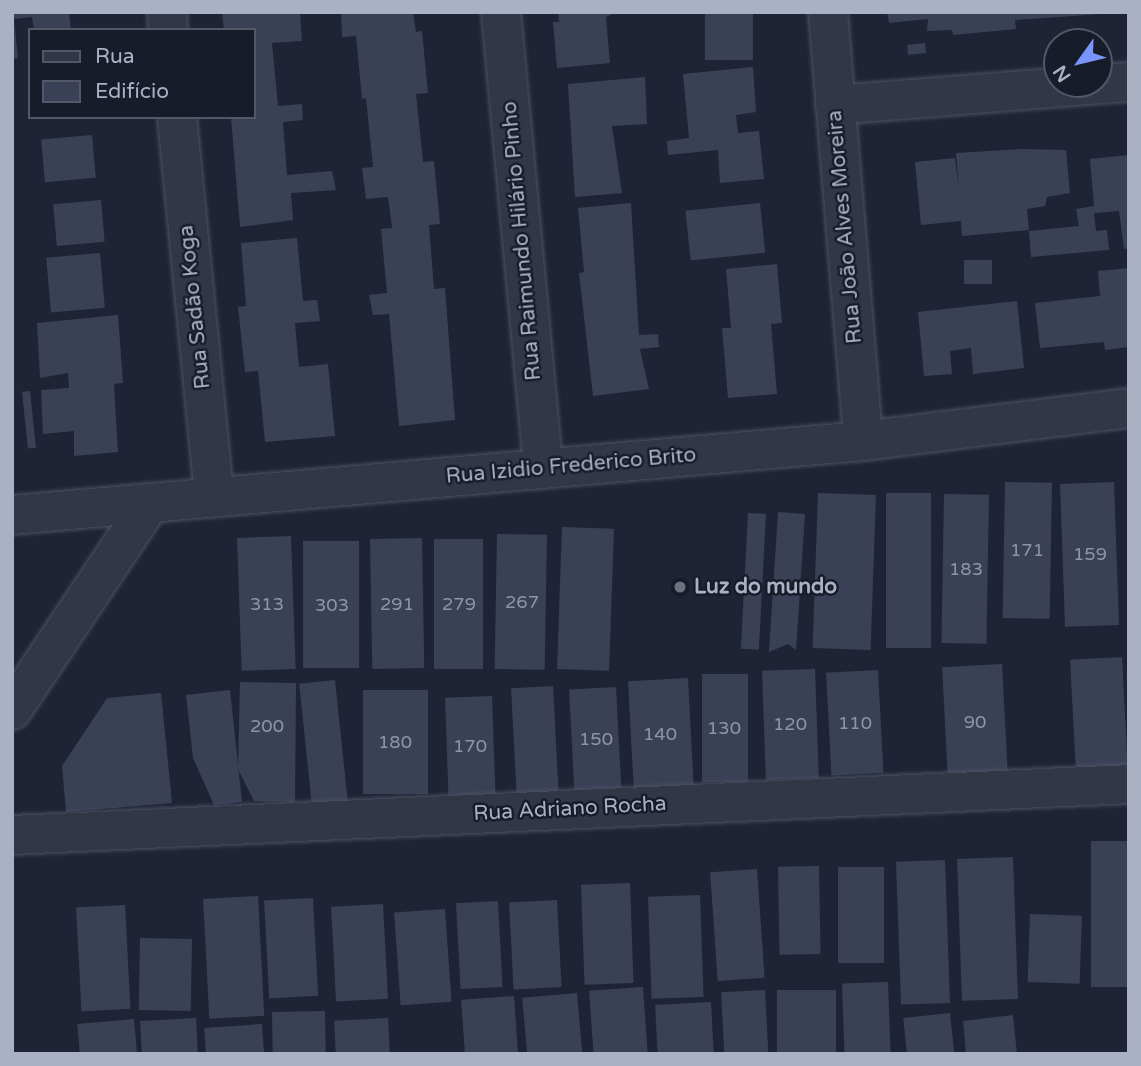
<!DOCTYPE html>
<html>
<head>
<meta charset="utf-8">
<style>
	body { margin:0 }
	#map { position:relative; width:1141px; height:1066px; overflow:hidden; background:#1e2436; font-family:"Varela Round",sans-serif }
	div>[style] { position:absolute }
	.building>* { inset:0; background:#3a4157; transform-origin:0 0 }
	.roads { filter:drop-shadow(0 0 2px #4c5162) drop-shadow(0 0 2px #4c5162) }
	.street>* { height:38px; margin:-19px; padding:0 19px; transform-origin:19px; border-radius:19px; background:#323747 }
	.dots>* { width:19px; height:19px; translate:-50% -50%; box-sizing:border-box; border:4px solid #171c2b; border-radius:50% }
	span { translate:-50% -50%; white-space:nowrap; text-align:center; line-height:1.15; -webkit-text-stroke:5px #171c2b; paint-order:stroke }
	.number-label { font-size:18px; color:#8f95a9 }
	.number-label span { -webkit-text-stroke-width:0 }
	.street-label { font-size:21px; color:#abb1c4 }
	.poi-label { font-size:21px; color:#abb1c4; font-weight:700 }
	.left { translate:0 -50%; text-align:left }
	.frame { position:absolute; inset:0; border:14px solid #abb1c4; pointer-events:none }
	.legend { position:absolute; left:28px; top:28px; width:228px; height:91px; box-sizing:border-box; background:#171c2b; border:2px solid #525868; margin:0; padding:9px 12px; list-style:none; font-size:21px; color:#abb1c4 }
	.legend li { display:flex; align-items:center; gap:14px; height:35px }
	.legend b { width:35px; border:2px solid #525868 }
	.north { position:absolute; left:1043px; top:28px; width:70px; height:70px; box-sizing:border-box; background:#171c2b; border:2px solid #525868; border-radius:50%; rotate:236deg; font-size:19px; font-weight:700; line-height:28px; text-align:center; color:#abb1c4 }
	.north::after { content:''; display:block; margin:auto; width:24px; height:32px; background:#7995fb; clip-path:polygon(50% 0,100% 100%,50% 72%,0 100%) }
</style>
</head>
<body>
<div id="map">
	<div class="building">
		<div style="clip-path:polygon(12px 12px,69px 12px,71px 30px,34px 30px,32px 17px,14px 19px,18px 58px,12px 59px)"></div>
		<div style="clip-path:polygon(222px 12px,300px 12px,302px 41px,272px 43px,278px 106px,302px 104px,303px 120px,283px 122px,287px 175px,332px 171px,336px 190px,291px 193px,293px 220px,240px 227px,231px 117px,254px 117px,254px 30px,224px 30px)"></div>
		<div style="clip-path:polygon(341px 12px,413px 12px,416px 32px,422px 31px,428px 93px,416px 94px,423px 162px,434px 161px,440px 224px,429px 225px,434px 289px,445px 288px,455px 420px,399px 426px,389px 314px,373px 315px,369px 295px,387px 293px,381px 229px,392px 228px,388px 197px,366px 199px,362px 168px,373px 167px,366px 98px,362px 99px,356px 36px,342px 37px)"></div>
		<div style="clip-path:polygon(558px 12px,617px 12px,606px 17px,610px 63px,557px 68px,553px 22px,559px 22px)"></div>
		<div style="left:705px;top:12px;width:48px;height:48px"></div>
		<div style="clip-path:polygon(887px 12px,1102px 12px,1102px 14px,1015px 20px,1016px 29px,953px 35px,952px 30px,927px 31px,928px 19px,889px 23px)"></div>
		<div style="left:925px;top:43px;width:10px;height:18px;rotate:84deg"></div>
		<div style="clip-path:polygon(753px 67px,756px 112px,736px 115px,738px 133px,759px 131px,764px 179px,720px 183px,718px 150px,668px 155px,667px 141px,689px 138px,683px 74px)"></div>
		<div style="clip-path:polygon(645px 77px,647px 124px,612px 126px,622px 193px,575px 197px,568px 84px)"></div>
		<div style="left:92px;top:135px;width:43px;height:51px;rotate:85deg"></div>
		<div style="clip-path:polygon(1022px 149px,1066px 150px,1070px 193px,1047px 197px,1045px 206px,1027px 209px,1029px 230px,962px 236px,961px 221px,921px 225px,915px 162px,955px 158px,959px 189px,956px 153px)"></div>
		<div style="clip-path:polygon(1129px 155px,1129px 248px,1124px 249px,1119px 211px,1094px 213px,1096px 231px,1107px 230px,1109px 250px,1031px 257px,1029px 231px,1079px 226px,1076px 209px,1094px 206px,1090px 159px)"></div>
		<div style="left:101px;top:200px;width:42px;height:48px;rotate:85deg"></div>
		<div style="clip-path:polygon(631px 203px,639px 335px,658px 334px,659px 347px,640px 349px,649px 389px,593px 396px,579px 273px,584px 272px,578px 208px)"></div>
		<div style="left:760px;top:203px;width:50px;height:75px;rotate:84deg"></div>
		<div style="clip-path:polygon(297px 238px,303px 301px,317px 300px,320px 321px,295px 323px,299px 367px,328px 364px,335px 436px,265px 442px,258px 371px,245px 372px,238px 307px,246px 306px,241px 243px)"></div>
		<div style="left:100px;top:253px;width:55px;height:54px;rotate:85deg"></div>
		<div style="left:992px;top:260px;width:24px;height:28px;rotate:90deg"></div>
		<div style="clip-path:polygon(777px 264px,782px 323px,771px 324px,777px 394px,728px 398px,722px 328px,731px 328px,726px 269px)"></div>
		<div style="clip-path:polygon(1129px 268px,1129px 347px,1105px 350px,1104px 342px,1040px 348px,1035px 303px,1100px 296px,1098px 271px)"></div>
		<div style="clip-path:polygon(1017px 301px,1024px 368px,973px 374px,971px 348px,950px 351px,952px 374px,924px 376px,918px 312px)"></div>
		<div style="clip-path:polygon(118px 315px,123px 383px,114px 384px,118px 452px,74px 456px,74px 431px,43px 434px,41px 390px,69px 388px,68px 373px,40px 378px,37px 323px)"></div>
		<div style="left:30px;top:391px;width:57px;height:8px;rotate:84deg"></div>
		<div style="left:1005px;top:482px;width:47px;height:136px;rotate:1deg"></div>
		<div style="left:1114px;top:482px;width:143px;height:54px;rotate:88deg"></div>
		<div style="left:818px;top:493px;width:58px;height:155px;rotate:2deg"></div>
		<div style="left:886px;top:493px;width:45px;height:155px"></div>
		<div style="left:944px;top:494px;width:45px;height:149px;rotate:1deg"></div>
		<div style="clip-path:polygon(778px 512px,805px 514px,796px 650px,788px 644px,769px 652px)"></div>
		<div style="left:748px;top:513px;width:18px;height:136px;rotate:3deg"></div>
		<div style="left:562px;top:527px;width:52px;height:142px;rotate:2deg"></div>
		<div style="left:497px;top:534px;width:50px;height:135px;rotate:1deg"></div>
		<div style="left:291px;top:536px;width:133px;height:54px;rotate:88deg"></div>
		<div style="left:422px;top:538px;width:130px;height:52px;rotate:89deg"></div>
		<div style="left:434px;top:539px;width:49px;height:130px"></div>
		<div style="left:303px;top:541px;width:56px;height:127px"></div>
		<div style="left:1122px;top:657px;width:115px;height:52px;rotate:87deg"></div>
		<div style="left:1002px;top:664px;width:114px;height:60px;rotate:87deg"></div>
		<div style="left:815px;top:669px;width:109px;height:53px;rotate:88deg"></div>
		<div style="left:878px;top:670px;width:103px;height:52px;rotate:87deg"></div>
		<div style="left:702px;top:674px;width:46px;height:108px"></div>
		<div style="left:688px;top:678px;width:110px;height:60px;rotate:87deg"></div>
		<div style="left:335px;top:680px;width:122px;height:36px;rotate:84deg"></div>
		<div style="clip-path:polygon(240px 682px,296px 683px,295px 802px,254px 801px,238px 769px)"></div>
		<div style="left:553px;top:686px;width:107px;height:42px;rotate:87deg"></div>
		<div style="left:616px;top:687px;width:101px;height:47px;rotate:87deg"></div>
		<div style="clip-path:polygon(230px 690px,242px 802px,214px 805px,193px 758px,186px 695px)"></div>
		<div style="left:363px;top:690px;width:65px;height:104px"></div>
		<div style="clip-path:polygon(161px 693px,172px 803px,66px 812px,62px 766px,107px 698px)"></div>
		<div style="left:492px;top:696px;width:98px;height:47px;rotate:88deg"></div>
		<div style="left:1091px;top:841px;width:38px;height:146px"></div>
		<div style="left:1013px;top:857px;width:142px;height:56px;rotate:88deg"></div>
		<div style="left:945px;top:860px;width:143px;height:49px;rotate:88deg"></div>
		<div style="left:819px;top:866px;width:88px;height:41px;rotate:89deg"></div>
		<div style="left:838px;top:867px;width:46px;height:96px"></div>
		<div style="left:757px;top:869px;width:109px;height:47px;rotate:86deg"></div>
		<div style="left:630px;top:883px;width:100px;height:49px;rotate:88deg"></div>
		<div style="left:700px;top:895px;width:102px;height:52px;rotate:88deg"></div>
		<div style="left:258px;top:896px;width:120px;height:55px;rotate:87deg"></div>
		<div style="left:313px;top:898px;width:98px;height:49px;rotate:87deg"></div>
		<div style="left:557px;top:900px;width:87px;height:48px;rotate:87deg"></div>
		<div style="left:498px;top:901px;width:86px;height:42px;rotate:87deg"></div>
		<div style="left:383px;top:904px;width:95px;height:52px;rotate:87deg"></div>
		<div style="left:125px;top:905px;width:104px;height:49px;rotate:87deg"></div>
		<div style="left:445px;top:909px;width:93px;height:51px;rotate:86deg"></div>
		<div style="left:1030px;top:914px;width:52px;height:68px;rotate:2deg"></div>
		<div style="left:140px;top:938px;width:52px;height:72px;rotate:1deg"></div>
		<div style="left:888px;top:982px;width:72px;height:46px;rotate:88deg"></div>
		<div style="left:643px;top:987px;width:67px;height:54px;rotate:86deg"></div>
		<div style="left:765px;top:990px;width:64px;height:44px;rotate:87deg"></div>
		<div style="left:777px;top:990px;width:59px;height:64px"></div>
		<div style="left:577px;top:993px;width:61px;height:55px;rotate:85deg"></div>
		<div style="left:514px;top:996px;width:58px;height:53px;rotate:86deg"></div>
		<div style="left:711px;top:1002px;width:52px;height:56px;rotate:87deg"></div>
		<div style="left:325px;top:1011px;width:43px;height:53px;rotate:89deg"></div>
		<div style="left:950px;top:1013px;width:41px;height:47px;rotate:84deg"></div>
		<div style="clip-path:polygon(1013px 1015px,1017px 1054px,966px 1054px,963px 1021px)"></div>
		<div style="left:196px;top:1018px;width:36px;height:56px;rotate:87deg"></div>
		<div style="left:388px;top:1018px;width:36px;height:54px;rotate:87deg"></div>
		<div style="left:134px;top:1019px;width:35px;height:57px;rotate:85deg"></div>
		<div style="left:262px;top:1024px;width:30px;height:58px;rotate:86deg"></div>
	</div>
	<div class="roads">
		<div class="street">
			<div style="left:167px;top:12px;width:18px;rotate:87deg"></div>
			<div style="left:501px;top:12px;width:459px;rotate:84.7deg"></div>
			<div style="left:828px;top:12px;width:430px;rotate:85.3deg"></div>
			<div style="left:835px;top:105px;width:295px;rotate:-4.5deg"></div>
			<div style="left:177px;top:117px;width:382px;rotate:84.4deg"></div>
			<div style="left:12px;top:515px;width:854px;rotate:-4.97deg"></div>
			<div style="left:863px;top:441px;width:268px;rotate:-7.1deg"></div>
			<div style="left:12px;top:710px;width:249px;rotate:-56.3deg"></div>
			<div style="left:12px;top:835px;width:1118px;rotate:-2.61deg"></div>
		</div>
	</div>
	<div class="dots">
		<div style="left:680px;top:587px;background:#6b7280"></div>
	</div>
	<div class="number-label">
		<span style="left:1027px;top:550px">171</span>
		<span style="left:1090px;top:554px">159</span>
		<span style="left:966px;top:569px">183</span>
		<span style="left:522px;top:602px">267</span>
		<span style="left:267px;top:604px">313</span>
		<span style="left:397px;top:604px">291</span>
		<span style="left:459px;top:604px">279</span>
		<span style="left:332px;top:605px">303</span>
		<span style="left:975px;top:722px">90</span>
		<span style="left:855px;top:723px">110</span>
		<span style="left:790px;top:724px">120</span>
		<span style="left:267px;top:726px">200</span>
		<span style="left:724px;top:728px">130</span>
		<span style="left:660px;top:734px">140</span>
		<span style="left:596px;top:739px">150</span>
		<span style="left:395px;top:742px">180</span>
		<span style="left:470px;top:746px">170</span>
	</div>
	<div class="street-label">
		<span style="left:845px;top:227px;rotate:-95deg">Rua João Alves Moreira</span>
		<span style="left:522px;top:241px;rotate:-95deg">Rua Raimundo Hilário Pinho</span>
		<span style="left:195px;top:307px;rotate:-96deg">Rua Sadão Koga</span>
		<span style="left:571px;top:466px;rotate:-5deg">Rua Izidio Frederico Brito</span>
		<span style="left:570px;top:809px;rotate:-3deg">Rua Adriano Rocha</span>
	</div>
	<div class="poi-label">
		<span class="left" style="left:694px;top:587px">Luz do mundo</span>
	</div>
	<div class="frame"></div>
	<ul class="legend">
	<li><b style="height:9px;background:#323747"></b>Rua</li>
	<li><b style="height:19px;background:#3a4157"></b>Edifício</li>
	</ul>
	<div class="north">N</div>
</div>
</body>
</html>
